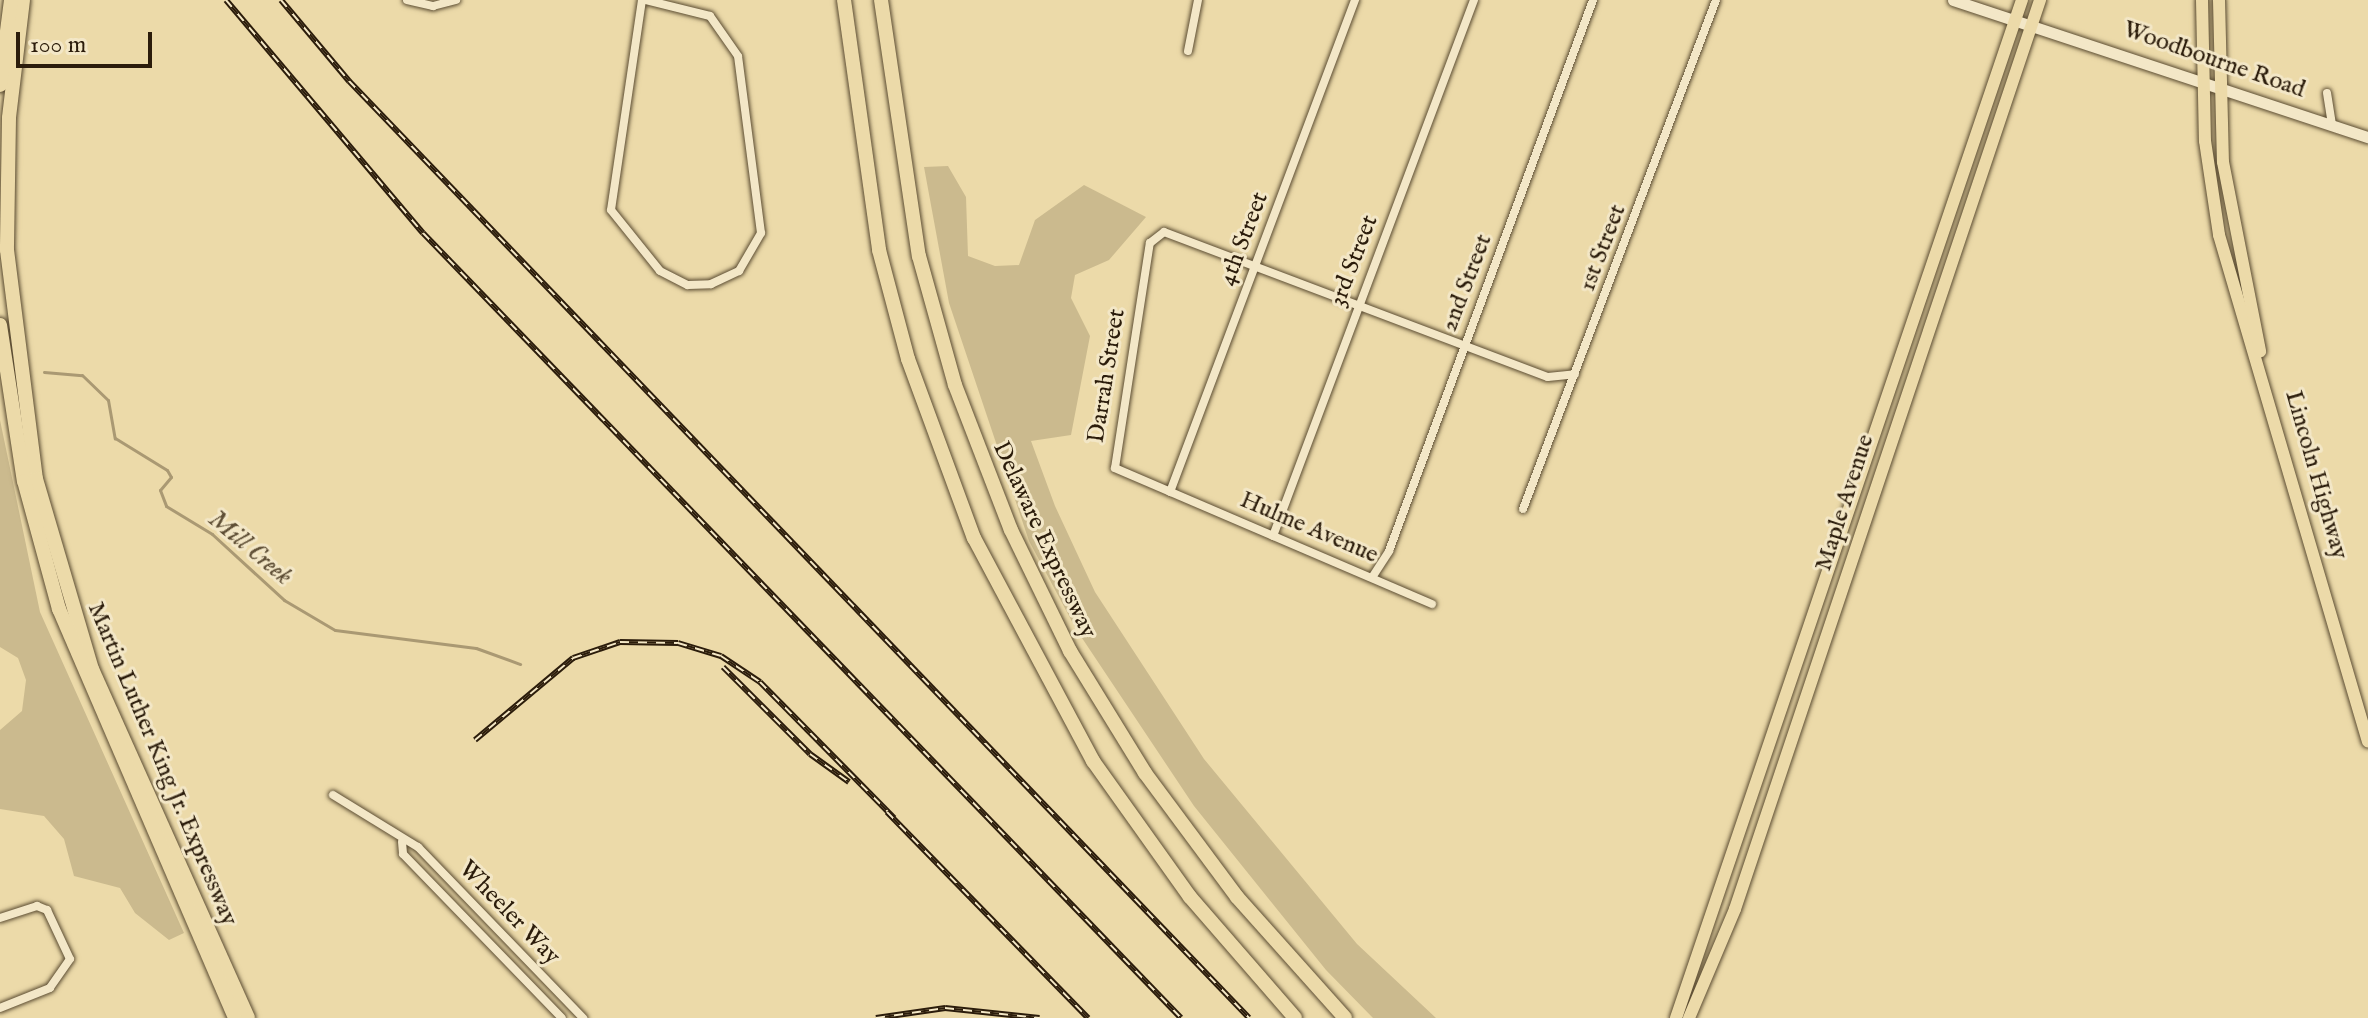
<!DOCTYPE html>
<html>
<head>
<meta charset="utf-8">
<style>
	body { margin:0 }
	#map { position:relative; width:2368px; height:1018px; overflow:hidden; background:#ecdaa9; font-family:"IM FELL English",serif }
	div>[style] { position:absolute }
	.green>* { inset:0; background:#cbba8e }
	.stream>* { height:3px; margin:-1.5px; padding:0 1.5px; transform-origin:1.5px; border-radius:1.5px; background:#aa9973 }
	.roads { filter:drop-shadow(0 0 2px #5b4c32) drop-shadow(0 0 2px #5b4c32) }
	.minor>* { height:8px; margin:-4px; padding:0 4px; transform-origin:4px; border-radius:4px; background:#f3e7c7 }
	.secondary>* { height:11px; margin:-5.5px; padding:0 5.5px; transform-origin:5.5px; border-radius:5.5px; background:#f3e7c7 }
	.primary>* { height:12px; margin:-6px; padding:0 6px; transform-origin:6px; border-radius:6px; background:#ecdaa9 }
	.motorway>* { height:14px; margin:-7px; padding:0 7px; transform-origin:7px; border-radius:7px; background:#ecdaa9 }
	.rail>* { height:6px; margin-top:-3px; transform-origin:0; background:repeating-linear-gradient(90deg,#f3e7c7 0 9px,#2b1c0b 0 18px); box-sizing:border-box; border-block:2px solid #2b1c0b }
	span { translate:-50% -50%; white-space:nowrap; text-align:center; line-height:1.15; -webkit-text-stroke:6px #f3e7c7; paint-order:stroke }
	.street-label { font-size:24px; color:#2b1c0b }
	.water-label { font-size:26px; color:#5e4e35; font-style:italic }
	.scale { position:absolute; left:16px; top:32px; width:136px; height:36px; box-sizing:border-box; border:4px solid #2b1c0b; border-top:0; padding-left:10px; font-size:24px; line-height:28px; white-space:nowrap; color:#2b1c0b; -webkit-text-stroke:6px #f3e7c7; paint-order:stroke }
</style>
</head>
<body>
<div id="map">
	<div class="green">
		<div style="clip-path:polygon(948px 166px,966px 197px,968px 256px,995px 266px,1019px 265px,1035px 220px,1084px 185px,1146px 217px,1109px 260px,1075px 275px,1071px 298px,1090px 336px,1071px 435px,1031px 441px,1055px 506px,1095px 592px,1204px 759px,1357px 944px,1436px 1018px,1373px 1018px,1326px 970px,1194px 806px,1076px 629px,1029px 541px,949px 303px,924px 167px)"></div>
		<div style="clip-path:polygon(0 420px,40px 612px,184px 933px,169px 940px,135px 913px,120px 888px,74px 876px,64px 839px,44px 816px,0 809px,0 730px,22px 711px,26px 680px,18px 658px,0 647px)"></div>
	</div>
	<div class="stream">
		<div style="left:44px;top:372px;width:38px;rotate:5deg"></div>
		<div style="left:82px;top:375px;width:36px;rotate:44deg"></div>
		<div style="left:108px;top:400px;width:39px;rotate:80deg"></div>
		<div style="left:115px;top:438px;width:61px;rotate:31.6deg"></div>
		<div style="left:167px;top:470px;width:8px;rotate:60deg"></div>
		<div style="left:171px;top:477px;width:17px;rotate:130deg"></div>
		<div style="left:160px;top:490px;width:17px;rotate:69deg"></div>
		<div style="left:166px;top:506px;width:54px;rotate:31.3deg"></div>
		<div style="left:212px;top:534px;width:98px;rotate:42.5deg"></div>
		<div style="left:284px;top:600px;width:59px;rotate:30.5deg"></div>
		<div style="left:335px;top:630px;width:142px;rotate:7.3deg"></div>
		<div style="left:476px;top:648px;width:47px;rotate:20deg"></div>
	</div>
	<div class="roads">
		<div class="minor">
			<div style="left:407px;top:0;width:27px;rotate:13deg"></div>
			<div style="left:433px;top:6px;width:24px;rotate:-15deg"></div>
			<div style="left:642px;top:0;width:212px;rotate:98.4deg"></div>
			<div style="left:611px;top:210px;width:78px;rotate:51.2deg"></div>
			<div style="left:660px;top:271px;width:31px;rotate:27deg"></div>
			<div style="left:688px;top:285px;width:23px;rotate:-2deg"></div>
			<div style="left:711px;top:284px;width:31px;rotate:-25deg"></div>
			<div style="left:739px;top:271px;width:44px;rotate:-59.9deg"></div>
			<div style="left:761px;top:233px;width:178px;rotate:-97.4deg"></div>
			<div style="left:738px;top:56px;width:49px;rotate:-125deg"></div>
			<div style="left:710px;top:16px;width:66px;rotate:-166deg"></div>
			<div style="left:1188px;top:51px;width:52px;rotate:-78.9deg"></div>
			<div style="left:2327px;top:93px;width:31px;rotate:81deg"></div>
			<div style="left:1170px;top:492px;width:526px;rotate:-69.39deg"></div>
			<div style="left:1523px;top:509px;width:544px;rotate:-69.23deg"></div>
			<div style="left:1273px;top:536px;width:572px;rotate:-69.44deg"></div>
			<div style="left:1373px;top:576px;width:30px;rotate:-57deg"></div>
			<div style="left:1389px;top:551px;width:588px;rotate:-69.68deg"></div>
			<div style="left:1432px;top:604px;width:345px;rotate:-156.8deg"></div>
			<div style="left:1115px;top:468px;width:228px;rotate:-81.2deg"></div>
			<div style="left:1150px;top:243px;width:18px;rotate:-38deg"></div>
			<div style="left:1164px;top:232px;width:410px;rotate:20.7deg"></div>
			<div style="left:1548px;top:377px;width:27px;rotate:-6deg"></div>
			<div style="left:333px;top:795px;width:100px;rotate:31.5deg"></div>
			<div style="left:418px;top:847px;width:238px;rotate:46deg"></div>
			<div style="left:402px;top:842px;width:12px;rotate:85deg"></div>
			<div style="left:403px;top:854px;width:228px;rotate:45.9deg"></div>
			<div style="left:0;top:918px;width:39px;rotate:-18deg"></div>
			<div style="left:37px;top:906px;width:11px;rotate:22deg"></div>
			<div style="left:47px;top:910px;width:54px;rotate:64.9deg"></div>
			<div style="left:70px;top:959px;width:35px;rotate:125deg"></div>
			<div style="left:50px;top:988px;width:54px;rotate:158.2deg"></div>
		</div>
		<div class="secondary">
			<div style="left:1953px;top:0;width:437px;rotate:18.3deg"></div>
		</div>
		<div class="primary">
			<div style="left:2202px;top:0;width:141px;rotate:88.8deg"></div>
			<div style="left:2205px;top:141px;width:95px;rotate:81.5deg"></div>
			<div style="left:2219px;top:235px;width:528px;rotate:73.62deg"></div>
			<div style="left:2219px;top:0;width:162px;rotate:88.6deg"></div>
			<div style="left:2223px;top:162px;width:193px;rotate:78.9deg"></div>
			<div style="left:1676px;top:1018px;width:1075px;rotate:-71.23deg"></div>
			<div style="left:1689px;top:1018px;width:118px;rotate:-67.1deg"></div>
			<div style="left:1735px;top:909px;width:959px;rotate:-71.45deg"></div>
		</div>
		<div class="motorway">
			<div style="left:23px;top:0;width:119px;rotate:96.8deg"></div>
			<div style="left:9px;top:118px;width:132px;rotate:90.9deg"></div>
			<div style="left:7px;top:250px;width:231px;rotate:82.8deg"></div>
			<div style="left:36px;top:479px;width:198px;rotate:73.6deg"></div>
			<div style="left:92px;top:669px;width:382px;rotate:65.9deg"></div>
			<div style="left:844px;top:0;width:252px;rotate:82deg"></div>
			<div style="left:879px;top:250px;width:113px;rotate:75.1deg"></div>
			<div style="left:908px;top:359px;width:191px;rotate:69.8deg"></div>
			<div style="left:974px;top:538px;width:253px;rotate:61.9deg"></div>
			<div style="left:1093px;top:761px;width:167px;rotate:54.5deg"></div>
			<div style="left:1190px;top:897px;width:160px;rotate:49deg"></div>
			<div style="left:881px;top:0;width:259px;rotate:81.6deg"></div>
			<div style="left:919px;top:256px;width:134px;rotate:74.4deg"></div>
			<div style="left:955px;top:385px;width:155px;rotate:68.9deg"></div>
			<div style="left:1011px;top:530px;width:135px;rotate:64deg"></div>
			<div style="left:1070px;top:651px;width:143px;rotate:58.4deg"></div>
			<div style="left:1145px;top:773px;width:154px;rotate:53.4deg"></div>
			<div style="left:1237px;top:897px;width:162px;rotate:48.2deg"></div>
			<div style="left:0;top:85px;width:86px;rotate:-82.6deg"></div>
			<div style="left:0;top:325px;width:158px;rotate:81.3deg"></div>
			<div style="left:24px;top:481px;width:133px;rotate:74.7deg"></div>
			<div style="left:59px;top:609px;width:445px;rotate:66.7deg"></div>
		</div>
	</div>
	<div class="rail">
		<div style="left:226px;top:0;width:305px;rotate:49.8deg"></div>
		<div style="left:423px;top:233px;width:1091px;rotate:46deg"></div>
		<div style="left:281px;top:0;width:106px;rotate:50deg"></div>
		<div style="left:349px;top:81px;width:1299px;rotate:46.15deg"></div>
		<div style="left:723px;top:667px;width:123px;rotate:45deg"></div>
		<div style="left:810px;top:754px;width:48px;rotate:35.7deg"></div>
		<div style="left:475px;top:740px;width:128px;rotate:-39.9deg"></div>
		<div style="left:573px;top:658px;width:50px;rotate:-18.8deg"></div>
		<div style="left:620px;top:642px;width:58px;rotate:1deg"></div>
		<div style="left:678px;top:643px;width:45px;rotate:16.8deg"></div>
		<div style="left:721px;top:656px;width:47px;rotate:33.7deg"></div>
		<div style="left:760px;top:682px;width:191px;rotate:45.4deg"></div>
		<div style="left:887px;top:812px;width:288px;rotate:45.7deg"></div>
		<div style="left:876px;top:1018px;width:70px;rotate:-8.2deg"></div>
		<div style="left:945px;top:1008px;width:95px;rotate:6.1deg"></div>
	</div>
	<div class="street-label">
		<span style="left:2214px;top:60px;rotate:19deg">Woodbourne Road</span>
		<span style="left:1244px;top:239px;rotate:-69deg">4th Street</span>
		<span style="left:1603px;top:248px;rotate:-69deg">1st Street</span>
		<span style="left:1354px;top:261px;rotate:-69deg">3rd Street</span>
		<span style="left:1467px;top:283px;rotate:-69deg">2nd Street</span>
		<span style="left:1107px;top:376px;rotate:-81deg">Darrah Street</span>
		<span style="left:2316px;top:475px;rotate:74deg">Lincoln Highway</span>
		<span style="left:1845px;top:503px;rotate:-72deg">Maple Avenue</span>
		<span style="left:1309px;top:528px;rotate:23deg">Hulme Avenue</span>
		<span style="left:1044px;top:540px;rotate:65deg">Delaware Expressway</span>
		<span style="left:162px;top:764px;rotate:67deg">Martin Luther King Jr. Expressway</span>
		<span style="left:509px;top:913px;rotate:46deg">Wheeler Way</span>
	</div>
	<div class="water-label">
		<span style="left:250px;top:548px;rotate:40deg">Mill Creek</span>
	</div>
	<div class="scale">100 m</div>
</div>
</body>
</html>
